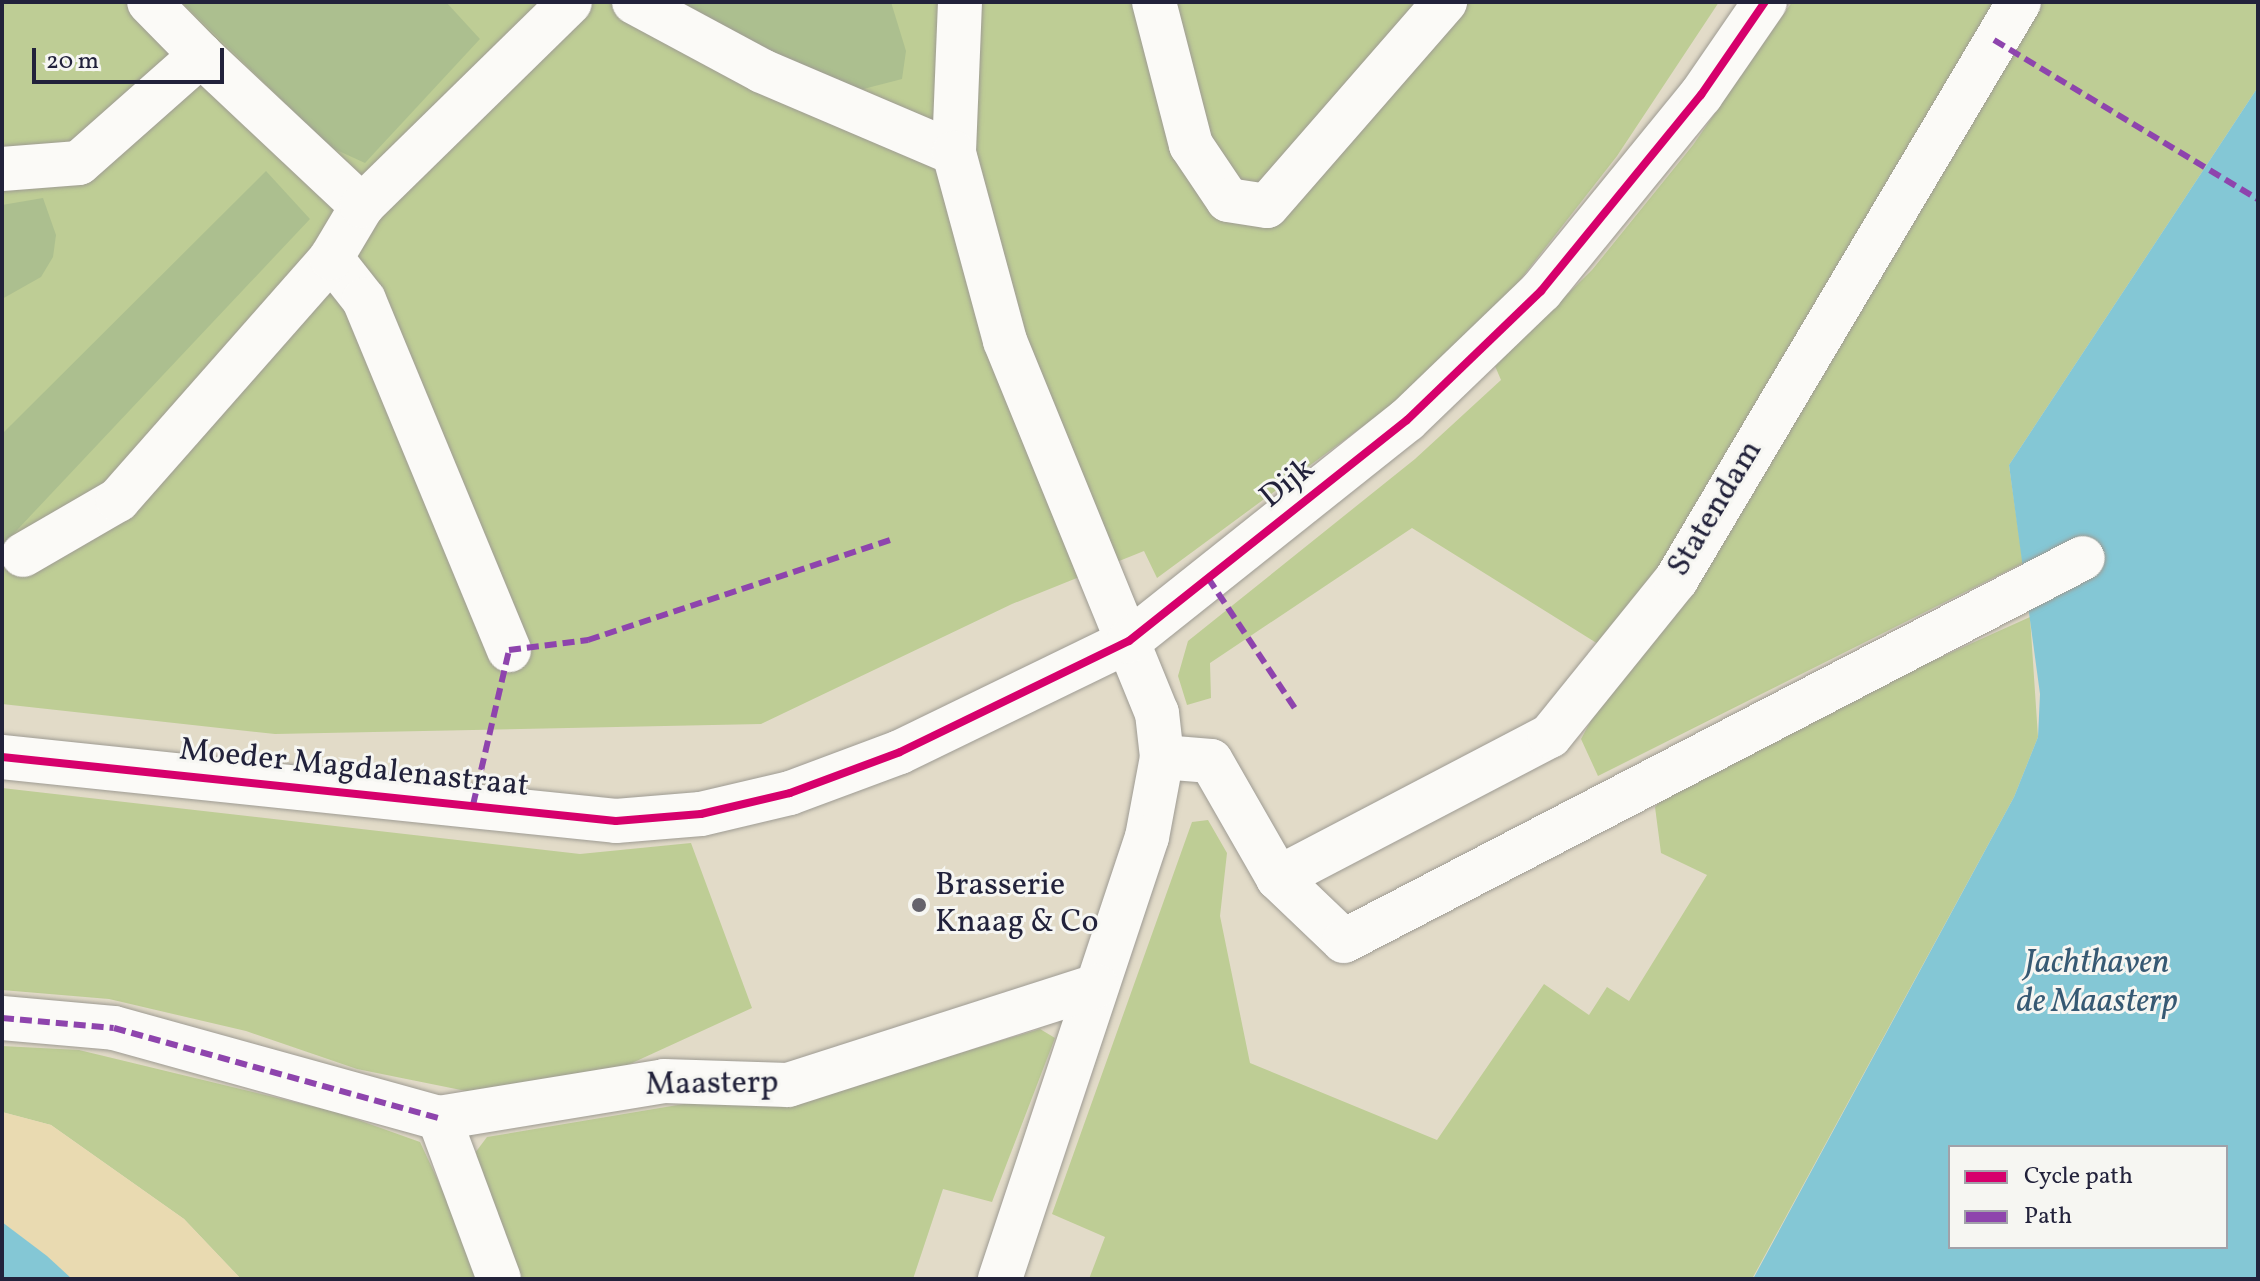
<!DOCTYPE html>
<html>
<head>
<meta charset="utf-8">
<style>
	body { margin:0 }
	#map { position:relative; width:2260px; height:1281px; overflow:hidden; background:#e2dbc8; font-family:Vollkorn,serif }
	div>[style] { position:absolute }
	.green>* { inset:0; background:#becd95 }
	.forest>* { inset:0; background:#acbf8f }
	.sand>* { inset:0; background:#e9dab1 }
	.water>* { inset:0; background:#84c7d5 }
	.roads { filter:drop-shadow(0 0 2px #9e9b93) drop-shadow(0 0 2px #9e9b93) }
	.minor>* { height:44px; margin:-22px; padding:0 22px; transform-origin:22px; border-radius:22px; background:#fbfaf7 }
	.quiet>* { height:6px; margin-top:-3px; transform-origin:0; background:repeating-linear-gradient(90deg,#8e44ad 0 12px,transparent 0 18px) }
	.cycleway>* { height:8px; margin:-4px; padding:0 4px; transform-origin:4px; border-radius:4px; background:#d6006c }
	.dots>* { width:22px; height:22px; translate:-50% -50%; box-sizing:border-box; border:4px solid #f6f6f2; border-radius:50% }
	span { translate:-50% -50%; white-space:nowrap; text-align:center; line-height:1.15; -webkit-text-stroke:6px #f6f6f2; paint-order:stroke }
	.street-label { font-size:32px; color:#22223b }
	.poi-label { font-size:32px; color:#22223b }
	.left { translate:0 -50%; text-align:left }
	.water-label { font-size:34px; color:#365973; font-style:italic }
	.frame { position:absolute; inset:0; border:4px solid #22223b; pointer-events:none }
	.legend { position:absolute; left:1948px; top:1145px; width:280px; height:104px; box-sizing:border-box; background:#f6f6f2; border:2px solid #a1a1a9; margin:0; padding:10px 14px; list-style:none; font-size:24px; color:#22223b }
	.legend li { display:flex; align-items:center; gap:16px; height:40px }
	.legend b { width:40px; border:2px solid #a1a1a9 }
	.scale { position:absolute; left:32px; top:48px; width:192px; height:36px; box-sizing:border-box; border:4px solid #22223b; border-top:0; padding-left:10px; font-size:24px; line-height:28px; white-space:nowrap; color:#22223b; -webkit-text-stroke:6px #f6f6f2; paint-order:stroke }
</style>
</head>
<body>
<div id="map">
	<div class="green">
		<div style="clip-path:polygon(2px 2px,1719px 2px,1617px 156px,1517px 284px,1411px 391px,1157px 578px,1144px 551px,1012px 604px,761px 724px,275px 734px,2px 704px)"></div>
		<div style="clip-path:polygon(1792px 2px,2258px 2px,2258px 87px,2009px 465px,2023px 563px,1598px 776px,1581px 739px,1601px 702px,1611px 652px,1412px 528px,1210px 663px,1211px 698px,1187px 705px,1178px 676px,1188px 641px,1415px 459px,1501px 380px,1495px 366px,1592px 270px,1693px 145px)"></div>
		<div style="clip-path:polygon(2030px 617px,2038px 737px,2014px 797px,1752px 1279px,1089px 1279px,1105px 1237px,1052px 1214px,1192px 822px,1208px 820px,1227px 853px,1220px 916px,1250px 1063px,1437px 1140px,1544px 984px,1589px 1015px,1607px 987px,1629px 1001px,1707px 875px,1661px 853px,1655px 807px,1690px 770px)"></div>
		<div style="clip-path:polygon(2px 788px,580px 854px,691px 843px,752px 1008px,619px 1069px,471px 1092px,357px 1069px,246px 1031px,109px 999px,2px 990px)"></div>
		<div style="clip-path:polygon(1040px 1029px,1055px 1038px,992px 1202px,943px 1189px,913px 1279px,512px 1279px,475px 1153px,487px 1137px,927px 1063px)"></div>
		<div style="clip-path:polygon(2px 1046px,79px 1050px,336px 1112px,420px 1142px,484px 1279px,241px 1279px,184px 1219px,51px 1125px,2px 1112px)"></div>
	</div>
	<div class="forest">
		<div style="clip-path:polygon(182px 2px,446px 2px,480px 39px,365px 163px,330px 147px)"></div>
		<div style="clip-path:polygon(661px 2px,891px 2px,906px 51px,902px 79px,848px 93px)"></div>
		<div style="clip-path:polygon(266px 171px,310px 219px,2px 546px,2px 434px)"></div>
		<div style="clip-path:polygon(43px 198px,56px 235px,53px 257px,41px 277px,2px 299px,2px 205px)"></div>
	</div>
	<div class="sand">
		<div style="clip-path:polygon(2px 1112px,51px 1125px,184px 1219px,241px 1279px,72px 1279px,2px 1222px)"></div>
	</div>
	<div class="water">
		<div style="clip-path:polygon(evenodd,2258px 87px,2258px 1279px,1753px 1279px,2014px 797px,2038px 737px,2040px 694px,2009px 465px,2258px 87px,1950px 1147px,2226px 1147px,2226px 1247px,1950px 1247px,1950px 1147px)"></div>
		<div style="clip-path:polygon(2px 1222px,47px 1256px,72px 1279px,2px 1279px)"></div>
	</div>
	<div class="roads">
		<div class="minor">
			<div style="left:634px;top:2px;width:145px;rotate:28.3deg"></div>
			<div style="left:762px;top:71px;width:209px;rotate:23.1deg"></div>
			<div style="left:960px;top:2px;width:151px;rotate:92.3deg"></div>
			<div style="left:954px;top:153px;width:195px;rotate:74.8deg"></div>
			<div style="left:1005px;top:341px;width:402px;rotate:67.8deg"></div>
			<div style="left:1157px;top:713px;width:44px;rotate:83.5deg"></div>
			<div style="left:1162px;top:757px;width:81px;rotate:100.6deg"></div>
			<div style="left:1147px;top:837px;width:466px;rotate:108.4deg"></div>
			<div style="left:1154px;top:2px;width:148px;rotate:75.5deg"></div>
			<div style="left:1191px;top:145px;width:66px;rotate:56.1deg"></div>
			<div style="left:1228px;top:200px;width:39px;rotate:9deg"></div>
			<div style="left:1267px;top:206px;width:271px;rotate:-48.9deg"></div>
			<div style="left:201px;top:55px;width:221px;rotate:43.2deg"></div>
			<div style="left:2px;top:169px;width:77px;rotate:-4.5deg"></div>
			<div style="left:79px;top:163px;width:163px;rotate:-41.5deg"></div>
			<div style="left:201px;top:55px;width:74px;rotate:-134.5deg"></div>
			<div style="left:331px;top:258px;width:53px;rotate:51.8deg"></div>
			<div style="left:364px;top:300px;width:379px;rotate:67.5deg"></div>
			<div style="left:23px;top:555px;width:110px;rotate:-30.1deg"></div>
			<div style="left:118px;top:500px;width:322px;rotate:-48.6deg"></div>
			<div style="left:331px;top:258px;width:61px;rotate:-59.2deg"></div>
			<div style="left:362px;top:206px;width:291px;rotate:-44.4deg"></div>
			<div style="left:2px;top:757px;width:617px;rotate:5.95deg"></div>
			<div style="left:616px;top:821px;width:85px;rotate:-4.7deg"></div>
			<div style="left:701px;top:814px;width:91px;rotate:-13.3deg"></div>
			<div style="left:790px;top:793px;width:117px;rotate:-20.4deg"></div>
			<div style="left:900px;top:752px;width:254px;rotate:-25.9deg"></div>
			<div style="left:1129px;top:641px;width:355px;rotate:-38.5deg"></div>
			<div style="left:1407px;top:420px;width:186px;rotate:-43.9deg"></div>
			<div style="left:1541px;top:291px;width:253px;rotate:-50.8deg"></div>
			<div style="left:1701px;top:95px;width:113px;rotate:-55.5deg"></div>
			<div style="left:1162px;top:757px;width:49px;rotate:4.7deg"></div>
			<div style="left:1211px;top:761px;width:135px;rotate:60.2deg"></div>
			<div style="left:1278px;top:878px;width:307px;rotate:-27.6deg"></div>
			<div style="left:1550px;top:736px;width:201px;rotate:-51.1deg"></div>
			<div style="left:1676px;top:580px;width:672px;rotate:-59.31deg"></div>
			<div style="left:1278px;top:878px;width:91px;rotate:43.7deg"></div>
			<div style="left:1344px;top:941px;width:832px;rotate:-27.4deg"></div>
			<div style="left:2px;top:1018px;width:112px;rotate:5.1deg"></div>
			<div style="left:114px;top:1028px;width:337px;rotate:15.5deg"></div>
			<div style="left:499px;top:1279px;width:172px;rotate:-110.4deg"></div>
			<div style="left:439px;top:1118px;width:228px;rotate:-9.3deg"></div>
			<div style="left:664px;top:1081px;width:124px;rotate:1.8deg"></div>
			<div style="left:788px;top:1085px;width:324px;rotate:-17.8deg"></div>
		</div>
	</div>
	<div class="quiet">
		<div style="left:1994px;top:40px;width:308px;rotate:31.1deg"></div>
		<div style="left:1208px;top:578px;width:159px;rotate:56.3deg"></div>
		<div style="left:473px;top:805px;width:159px;rotate:-76.9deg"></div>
		<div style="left:509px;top:650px;width:80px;rotate:-7.2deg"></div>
		<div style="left:588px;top:640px;width:321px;rotate:-18.3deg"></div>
		<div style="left:2px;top:1018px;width:112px;rotate:5.1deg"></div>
		<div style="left:114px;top:1028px;width:337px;rotate:15.5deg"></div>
	</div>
	<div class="cycleway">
		<div style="left:2px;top:757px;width:617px;rotate:5.95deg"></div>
		<div style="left:616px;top:821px;width:85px;rotate:-4.7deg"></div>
		<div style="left:701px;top:814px;width:91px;rotate:-13.3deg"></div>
		<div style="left:790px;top:793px;width:117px;rotate:-20.4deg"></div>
		<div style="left:900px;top:752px;width:254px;rotate:-25.9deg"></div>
		<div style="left:1129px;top:641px;width:355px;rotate:-38.5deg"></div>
		<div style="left:1407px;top:420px;width:186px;rotate:-43.9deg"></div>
		<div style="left:1541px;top:291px;width:253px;rotate:-50.8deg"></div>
		<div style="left:1701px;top:95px;width:113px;rotate:-55.5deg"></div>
	</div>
	<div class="dots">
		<div style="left:919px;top:905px;background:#65636c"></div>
	</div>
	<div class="street-label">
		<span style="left:1288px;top:484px;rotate:-39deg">Dijk</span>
		<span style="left:1716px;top:509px;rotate:-59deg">Statendam</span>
		<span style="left:354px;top:769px;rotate:6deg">Moeder Magdalenastraat</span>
		<span style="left:712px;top:1085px;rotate:-1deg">Maasterp</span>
	</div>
	<div class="poi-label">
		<span class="left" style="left:935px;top:905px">Brasserie<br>Knaag &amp; Co</span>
	</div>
	<div class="water-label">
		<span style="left:2097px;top:983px">Jachthaven<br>de Maasterp</span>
	</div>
	<div class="frame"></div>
	<ul class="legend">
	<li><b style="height:10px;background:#d6006c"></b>Cycle path</li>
	<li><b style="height:10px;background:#8e44ad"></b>Path</li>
	</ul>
	<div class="scale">20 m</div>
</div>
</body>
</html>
